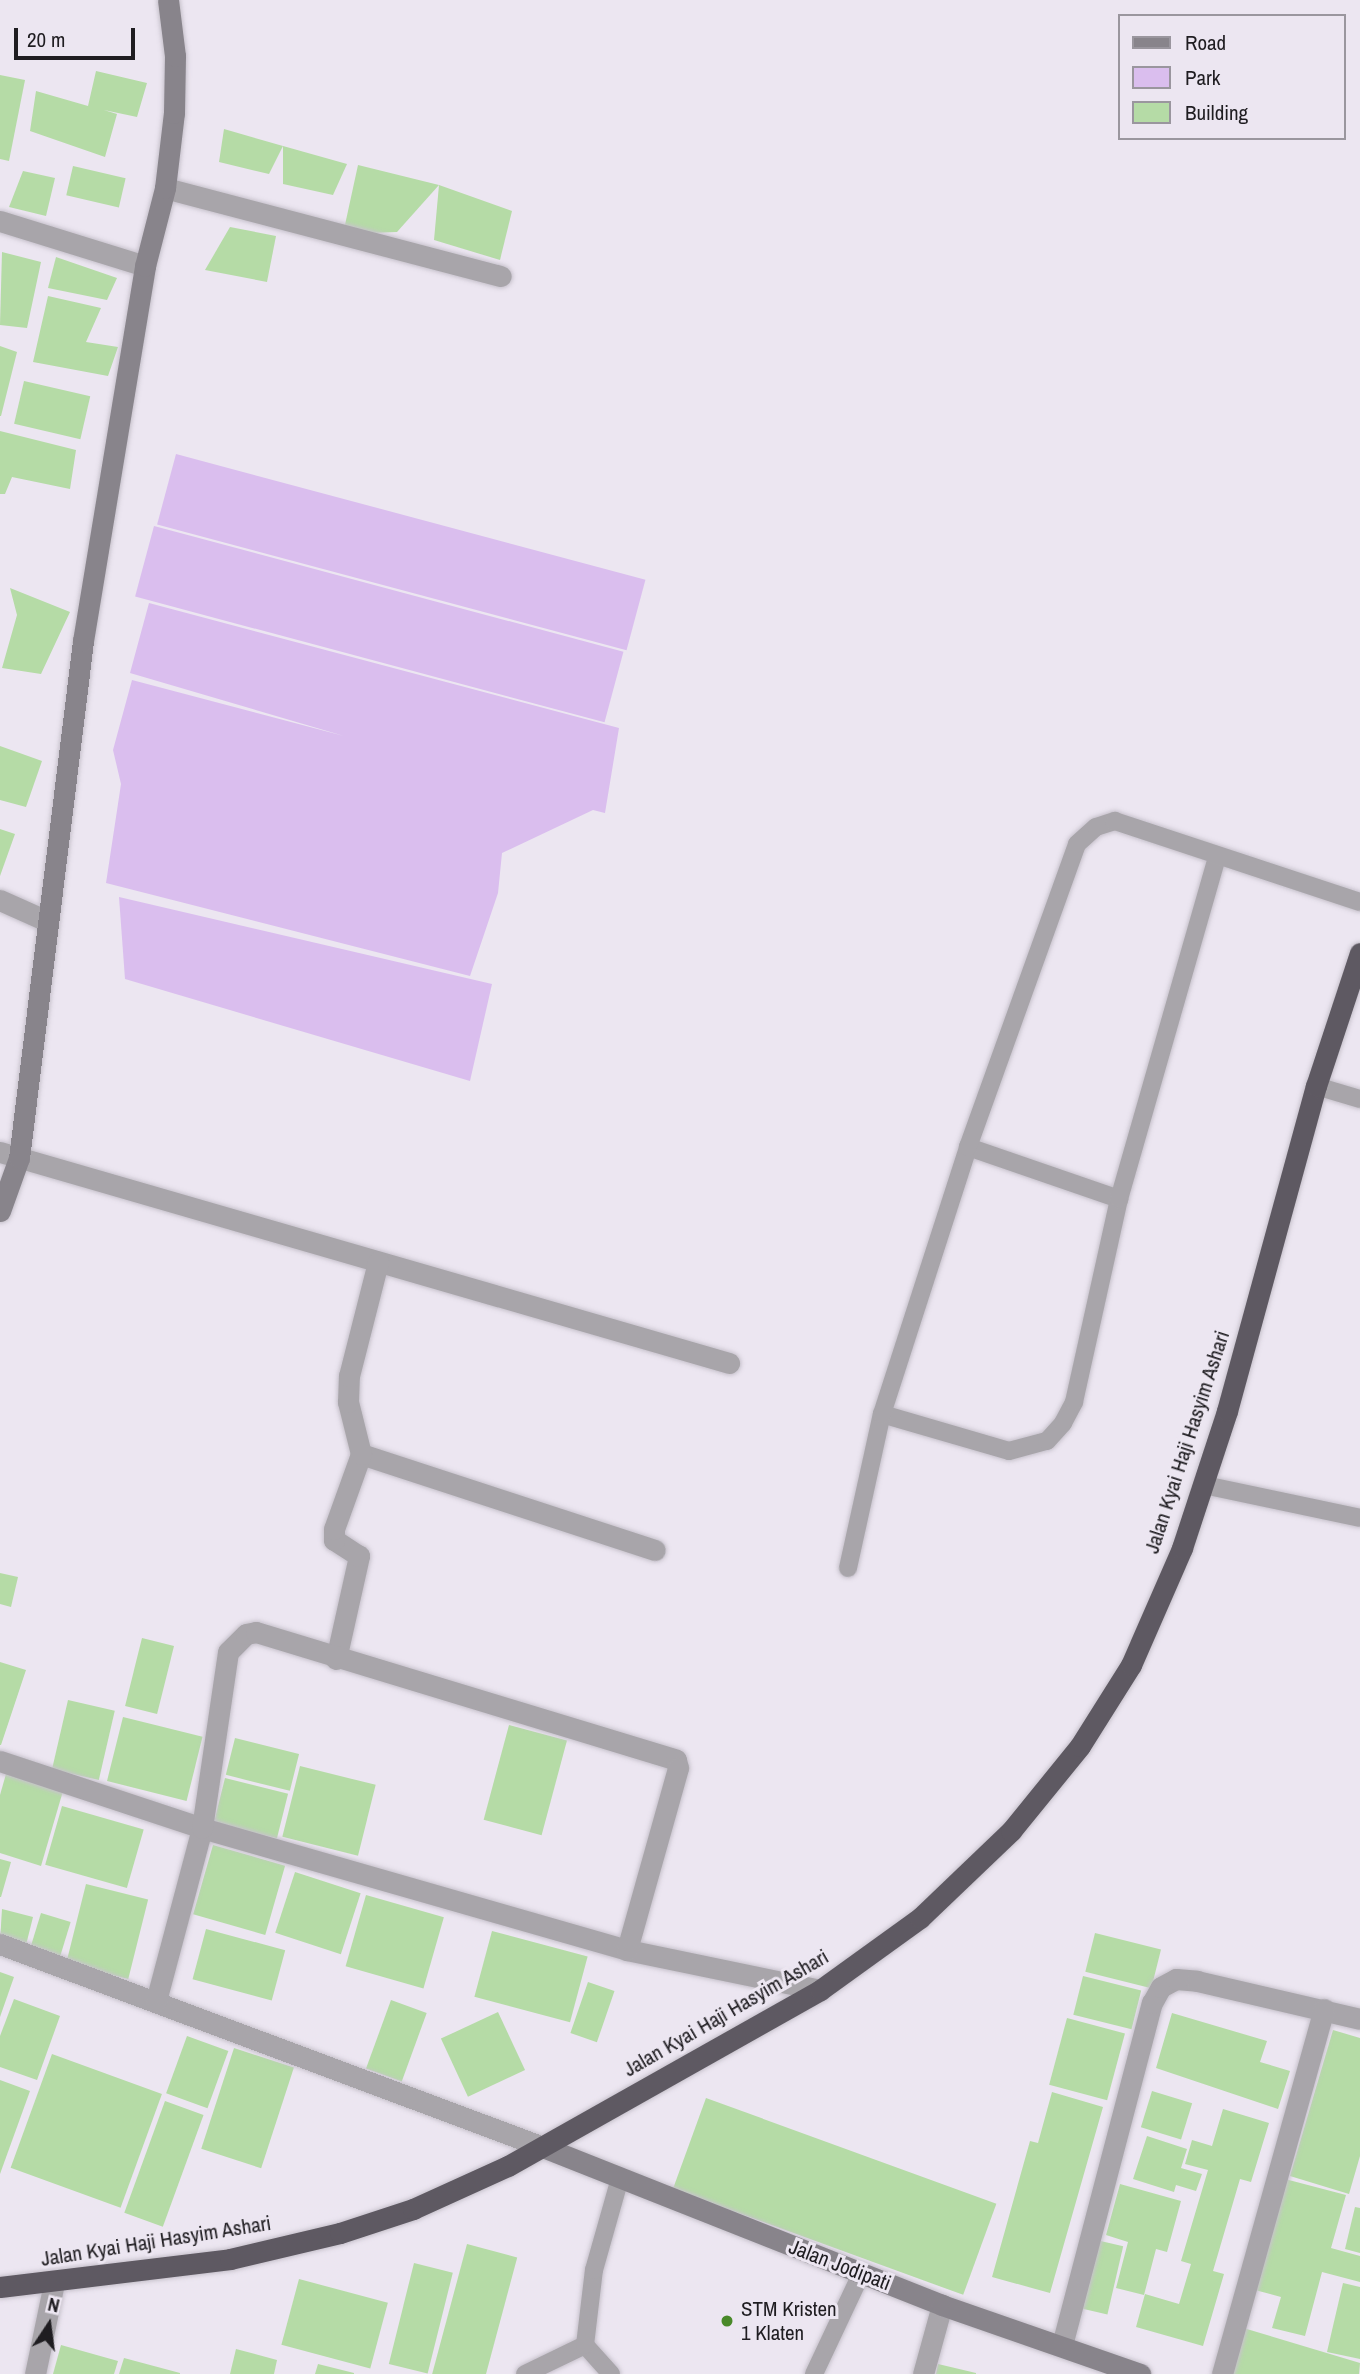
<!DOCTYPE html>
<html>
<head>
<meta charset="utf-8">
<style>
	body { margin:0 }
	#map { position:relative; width:1360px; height:2374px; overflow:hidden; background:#ece6f1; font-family:"Archivo Narrow",sans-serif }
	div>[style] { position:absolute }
	.green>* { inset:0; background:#dabeee; transform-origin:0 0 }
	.building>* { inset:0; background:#b5dba6; transform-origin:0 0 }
	.roads { filter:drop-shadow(0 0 2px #c7c2cc) drop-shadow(0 0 2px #c7c2cc) }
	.lane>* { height:18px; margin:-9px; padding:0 9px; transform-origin:9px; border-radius:9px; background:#a8a5aa }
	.street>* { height:21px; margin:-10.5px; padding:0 10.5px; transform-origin:10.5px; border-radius:10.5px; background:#a8a5aa }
	.secondary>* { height:21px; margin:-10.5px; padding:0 10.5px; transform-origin:10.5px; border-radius:10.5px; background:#88848b }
	.highway>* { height:21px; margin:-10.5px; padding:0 10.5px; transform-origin:10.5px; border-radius:10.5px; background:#5e5962 }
	.dots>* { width:19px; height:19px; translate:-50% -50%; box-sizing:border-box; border:4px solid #ece6f1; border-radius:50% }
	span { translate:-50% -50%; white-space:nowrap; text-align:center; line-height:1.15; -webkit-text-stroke:6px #ece6f1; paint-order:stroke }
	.street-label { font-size:21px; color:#1f1d21 }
	.poi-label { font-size:21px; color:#1f1d21 }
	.left { translate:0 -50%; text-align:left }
	.legend { position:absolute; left:1118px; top:14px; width:228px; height:126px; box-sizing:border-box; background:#ece6f1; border:2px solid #9a969e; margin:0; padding:9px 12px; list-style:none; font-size:21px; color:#1f1d21 }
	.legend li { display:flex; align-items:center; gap:14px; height:35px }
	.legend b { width:35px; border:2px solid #9a969e }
	.north { position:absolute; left:14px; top:2290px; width:70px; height:70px; -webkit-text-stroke:5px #ece6f1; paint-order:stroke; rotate:13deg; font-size:19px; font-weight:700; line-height:28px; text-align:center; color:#1f1d21 }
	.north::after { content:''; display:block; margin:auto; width:24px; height:32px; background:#1f1d21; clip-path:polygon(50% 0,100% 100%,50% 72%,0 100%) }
	.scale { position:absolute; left:14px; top:28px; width:121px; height:32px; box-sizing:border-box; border:4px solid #1f1d21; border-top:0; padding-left:9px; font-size:21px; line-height:24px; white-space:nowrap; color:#1f1d21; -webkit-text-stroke:5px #ece6f1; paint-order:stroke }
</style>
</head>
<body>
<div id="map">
	<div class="green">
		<div style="left:176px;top:454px;width:486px;height:73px;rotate:15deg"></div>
		<div style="left:154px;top:526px;width:486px;height:73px;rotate:15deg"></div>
		<div style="clip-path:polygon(149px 603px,619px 728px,605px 813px,593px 810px,502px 853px,498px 893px,470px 976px,106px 883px,121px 784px,113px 750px,132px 680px,344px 736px,130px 673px)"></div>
		<div style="clip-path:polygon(119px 897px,492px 984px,470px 1081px,125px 979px)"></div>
	</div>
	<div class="building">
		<div style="clip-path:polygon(96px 71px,147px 83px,137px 117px,104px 110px,117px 114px,105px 157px,30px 131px,36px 91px,88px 106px)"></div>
		<div style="clip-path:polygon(0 75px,25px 80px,9px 161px,0 159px)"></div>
		<div style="clip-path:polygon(224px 129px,283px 146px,269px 174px,219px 162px)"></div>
		<div style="clip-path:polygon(283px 146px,347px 164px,333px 195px,283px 184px)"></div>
		<div style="clip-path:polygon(358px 165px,439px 185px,397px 232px,343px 234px)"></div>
		<div style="left:73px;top:166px;width:54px;height:30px;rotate:13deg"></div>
		<div style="clip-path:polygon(23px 171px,55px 178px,46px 216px,9px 207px)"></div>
		<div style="clip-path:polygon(439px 185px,512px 211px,500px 260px,434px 240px)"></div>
		<div style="clip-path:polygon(230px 227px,276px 236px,267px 282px,205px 270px)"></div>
		<div style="clip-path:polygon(2px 252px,41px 262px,27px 328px,0 325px)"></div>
		<div style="clip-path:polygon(56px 257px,117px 278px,107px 300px,48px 288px)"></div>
		<div style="clip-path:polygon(48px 296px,101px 308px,86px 342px,118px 347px,108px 376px,33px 362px)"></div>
		<div style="clip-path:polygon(0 346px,17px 352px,1px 416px,0 416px)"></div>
		<div style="left:24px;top:381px;width:68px;height:44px;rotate:13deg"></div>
		<div style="clip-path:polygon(0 431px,76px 450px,70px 489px,12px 477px,5px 494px,0 494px)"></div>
		<div style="clip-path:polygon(10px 588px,70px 612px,41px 674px,2px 668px,17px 615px)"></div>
		<div style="clip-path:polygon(0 746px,42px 761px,26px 807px,0 800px)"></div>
		<div style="clip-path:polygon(0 829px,15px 834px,0 876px)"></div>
		<div style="clip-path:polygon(0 1573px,18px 1577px,11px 1607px,0 1604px)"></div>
		<div style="left:142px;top:1638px;width:33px;height:70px;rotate:14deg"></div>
		<div style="clip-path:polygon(0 1662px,26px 1670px,1px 1745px,0 1745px)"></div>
		<div style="left:68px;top:1700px;width:48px;height:71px;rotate:13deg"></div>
		<div style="left:123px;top:1717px;width:82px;height:66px;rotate:14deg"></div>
		<div style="left:509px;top:1725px;width:60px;height:98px;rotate:15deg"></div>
		<div style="left:235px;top:1738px;width:66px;height:38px;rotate:14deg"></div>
		<div style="left:300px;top:1766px;width:78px;height:73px;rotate:14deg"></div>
		<div style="clip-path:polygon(6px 1774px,63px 1791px,41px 1866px,0 1853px,0 1795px)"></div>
		<div style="left:225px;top:1778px;width:65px;height:46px;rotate:14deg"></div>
		<div style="left:62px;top:1806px;width:85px;height:61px;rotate:16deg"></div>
		<div style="left:213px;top:1845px;width:75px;height:72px;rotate:16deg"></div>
		<div style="clip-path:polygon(0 1859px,11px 1862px,1px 1897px,0 1897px)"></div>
		<div style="left:295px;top:1872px;width:69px;height:64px;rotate:18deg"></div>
		<div style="left:86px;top:1884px;width:64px;height:82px;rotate:14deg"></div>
		<div style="left:366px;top:1895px;width:81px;height:74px;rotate:16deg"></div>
		<div style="clip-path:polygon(2px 1909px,33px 1917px,25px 1949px,0 1942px)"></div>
		<div style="left:41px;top:1913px;width:31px;height:40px;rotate:17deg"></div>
		<div style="left:206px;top:1929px;width:82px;height:52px;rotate:15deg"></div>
		<div style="left:492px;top:1931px;width:99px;height:68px;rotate:15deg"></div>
		<div style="left:1095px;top:1933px;width:68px;height:40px;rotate:14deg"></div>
		<div style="clip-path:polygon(0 1972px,14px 1977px,0 2017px)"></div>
		<div style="left:1083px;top:1976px;width:60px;height:40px;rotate:14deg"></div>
		<div style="left:588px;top:1982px;width:28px;height:54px;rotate:19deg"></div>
		<div style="clip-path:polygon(14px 1999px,60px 2016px,37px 2080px,0 2067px,0 2036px)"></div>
		<div style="left:391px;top:2000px;width:38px;height:73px;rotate:20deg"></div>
		<div style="left:498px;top:2012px;width:64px;height:63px;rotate:65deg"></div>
		<div style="clip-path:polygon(1172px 2013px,1267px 2041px,1260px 2062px,1290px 2071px,1278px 2109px,1156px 2068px)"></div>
		<div style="left:1067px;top:2018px;width:60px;height:69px;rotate:15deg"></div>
		<div style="clip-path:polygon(1333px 2030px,1360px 2038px,1360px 2156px,1349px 2194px,1290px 2176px)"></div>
		<div style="left:187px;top:2036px;width:44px;height:61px;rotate:20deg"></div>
		<div style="left:234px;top:2048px;width:63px;height:106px;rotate:18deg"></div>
		<div style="left:52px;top:2054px;width:117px;height:121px;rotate:20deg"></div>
		<div style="clip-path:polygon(0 2080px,30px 2091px,0 2174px)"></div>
		<div style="left:1152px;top:2091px;width:42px;height:38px;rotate:17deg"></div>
		<div style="clip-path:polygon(1052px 2092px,1103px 2107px,1050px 2293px,992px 2277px,1030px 2141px,1038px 2143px)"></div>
		<div style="left:706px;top:2098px;width:309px;height:97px;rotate:20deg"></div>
		<div style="left:165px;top:2101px;width:41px;height:119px;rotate:20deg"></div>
		<div style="clip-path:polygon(1223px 2109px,1269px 2123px,1251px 2182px,1240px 2179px,1213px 2271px,1224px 2274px,1203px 2346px,1136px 2327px,1145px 2294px,1179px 2304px,1191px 2264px,1181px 2261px,1208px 2170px,1185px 2164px,1192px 2140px,1212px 2146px)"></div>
		<div style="clip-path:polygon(1147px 2136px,1187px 2149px,1181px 2168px,1202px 2174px,1196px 2191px,1176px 2185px,1174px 2192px,1133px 2179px)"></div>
		<div style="clip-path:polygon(1285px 2179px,1346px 2195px,1331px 2248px,1360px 2256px,1360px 2282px,1322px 2272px,1305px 2336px,1272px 2328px,1281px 2297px,1255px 2290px)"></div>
		<div style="clip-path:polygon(1120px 2184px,1181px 2201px,1167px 2252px,1156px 2249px,1144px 2295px,1116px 2288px,1128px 2242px,1106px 2235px)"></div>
		<div style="clip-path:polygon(1355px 2207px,1360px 2208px,1360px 2253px,1345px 2249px)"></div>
		<div style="left:1092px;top:2239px;width:32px;height:70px;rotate:13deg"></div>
		<div style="left:467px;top:2244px;width:52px;height:135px;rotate:15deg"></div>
		<div style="left:414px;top:2263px;width:40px;height:104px;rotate:14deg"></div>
		<div style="left:299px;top:2279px;width:92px;height:68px;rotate:15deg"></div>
		<div style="clip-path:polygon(1343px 2283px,1360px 2287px,1360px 2359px,1327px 2352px)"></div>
		<div style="clip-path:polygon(1240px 2327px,1360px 2363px,1359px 2374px,1226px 2374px)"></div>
		<div style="clip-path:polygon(61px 2345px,118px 2361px,114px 2374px,53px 2374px)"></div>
		<div style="clip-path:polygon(236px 2349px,277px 2360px,274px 2374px,230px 2374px)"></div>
		<div style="clip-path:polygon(124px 2358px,180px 2373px,180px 2374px,119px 2374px)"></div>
		<div style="clip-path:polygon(318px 2364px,354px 2373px,354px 2374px,315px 2374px)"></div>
		<div style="clip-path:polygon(938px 2364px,976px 2373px,976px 2374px,936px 2374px)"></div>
	</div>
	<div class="roads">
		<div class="lane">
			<div style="left:1316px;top:1086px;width:46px;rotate:16.5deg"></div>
			<div style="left:968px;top:1147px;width:160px;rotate:19deg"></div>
			<div style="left:882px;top:1414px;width:132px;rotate:16.2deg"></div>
			<div style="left:1009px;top:1451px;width:39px;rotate:-15deg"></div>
			<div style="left:1047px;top:1441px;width:24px;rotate:-48deg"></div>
			<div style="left:1063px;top:1423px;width:24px;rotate:-62deg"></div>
			<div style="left:1074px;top:1402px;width:208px;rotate:-77.5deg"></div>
			<div style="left:1119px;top:1199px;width:356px;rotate:-74deg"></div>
			<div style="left:1204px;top:1485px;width:159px;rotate:11.9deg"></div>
			<div style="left:848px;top:1568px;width:158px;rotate:-77.6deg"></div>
			<div style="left:882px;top:1414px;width:281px;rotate:-72.1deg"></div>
			<div style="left:968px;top:1147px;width:322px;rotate:-70.2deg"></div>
			<div style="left:1077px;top:844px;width:25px;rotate:-42deg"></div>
			<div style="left:1096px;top:827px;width:20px;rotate:-18deg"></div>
			<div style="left:1115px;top:821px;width:258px;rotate:18.3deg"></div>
			<div style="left:525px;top:2374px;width:67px;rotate:-25.8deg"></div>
			<div style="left:611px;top:2374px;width:39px;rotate:-132deg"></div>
			<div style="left:585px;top:2345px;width:76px;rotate:-83.2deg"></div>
			<div style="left:594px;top:2270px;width:96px;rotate:-74.2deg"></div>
			<div style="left:814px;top:2374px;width:110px;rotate:-64.8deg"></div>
		</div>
		<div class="street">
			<div style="left:165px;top:188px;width:347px;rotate:14.7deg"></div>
			<div style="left:0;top:221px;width:152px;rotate:17.2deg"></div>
			<div style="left:0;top:900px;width:51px;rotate:24.1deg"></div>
			<div style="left:0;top:1152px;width:759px;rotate:16.14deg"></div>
			<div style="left:361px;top:1454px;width:309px;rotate:18.1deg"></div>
			<div style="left:336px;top:1659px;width:106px;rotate:-77.4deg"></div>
			<div style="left:359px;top:1556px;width:30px;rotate:-147deg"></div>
			<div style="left:334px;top:1540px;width:11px;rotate:-90deg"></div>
			<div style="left:334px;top:1529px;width:80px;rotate:-70.2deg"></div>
			<div style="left:361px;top:1454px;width:54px;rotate:-104deg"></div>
			<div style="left:348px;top:1402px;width:26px;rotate:-88deg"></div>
			<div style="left:349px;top:1376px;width:118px;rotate:-75.7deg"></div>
			<div style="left:0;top:1761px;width:213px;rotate:18.3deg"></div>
			<div style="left:202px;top:1828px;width:442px;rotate:16deg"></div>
			<div style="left:627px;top:1950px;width:197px;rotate:11.7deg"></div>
			<div style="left:0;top:1944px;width:580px;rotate:20.5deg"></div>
			<div style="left:156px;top:2001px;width:179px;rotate:-75.1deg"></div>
			<div style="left:202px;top:1828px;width:178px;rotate:-81.6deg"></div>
			<div style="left:228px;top:1652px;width:25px;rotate:-45deg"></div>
			<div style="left:246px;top:1634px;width:10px;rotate:-11deg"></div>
			<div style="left:256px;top:1632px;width:439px;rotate:16.9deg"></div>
			<div style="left:676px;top:1760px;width:8px;rotate:76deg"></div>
			<div style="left:678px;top:1768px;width:189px;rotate:105.7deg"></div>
			<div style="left:1062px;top:2345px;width:354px;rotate:-75.3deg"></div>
			<div style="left:1152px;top:2003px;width:18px;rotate:-61deg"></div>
			<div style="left:1161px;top:1987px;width:17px;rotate:-28deg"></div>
			<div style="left:1176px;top:1979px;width:21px;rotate:5deg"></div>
			<div style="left:1197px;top:1981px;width:167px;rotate:13.1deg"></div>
			<div style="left:35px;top:2374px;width:93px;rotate:-78.2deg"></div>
			<div style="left:923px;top:2374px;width:72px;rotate:-74.6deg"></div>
			<div style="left:1222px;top:2374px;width:379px;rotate:-74.4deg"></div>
		</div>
		<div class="secondary">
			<div style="left:0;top:1211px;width:56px;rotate:-70.3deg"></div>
			<div style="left:19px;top:1158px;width:521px;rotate:-82.94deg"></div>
			<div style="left:83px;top:641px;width:380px;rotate:-80.6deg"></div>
			<div style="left:145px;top:266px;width:81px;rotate:-75.6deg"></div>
			<div style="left:165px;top:188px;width:76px;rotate:-83.2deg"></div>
			<div style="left:174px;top:113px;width:57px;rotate:-89deg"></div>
			<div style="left:175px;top:56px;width:56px;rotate:-97.1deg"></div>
			<div style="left:543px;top:2147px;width:429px;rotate:21.6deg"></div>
			<div style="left:942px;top:2305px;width:210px;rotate:19.2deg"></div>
		</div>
		<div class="highway">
			<div style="left:0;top:2287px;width:232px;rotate:-6.9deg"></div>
			<div style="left:230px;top:2259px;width:113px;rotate:-13.3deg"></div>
			<div style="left:340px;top:2233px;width:77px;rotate:-18.2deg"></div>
			<div style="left:413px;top:2209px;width:104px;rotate:-24.4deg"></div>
			<div style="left:508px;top:2166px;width:358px;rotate:-29.4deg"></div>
			<div style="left:820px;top:1990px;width:123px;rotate:-35.8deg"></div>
			<div style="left:920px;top:1918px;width:126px;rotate:-43.7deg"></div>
			<div style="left:1011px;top:1831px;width:109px;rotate:-50.9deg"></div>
			<div style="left:1080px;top:1746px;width:96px;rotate:-57.8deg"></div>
			<div style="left:1131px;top:1665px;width:128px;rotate:-66.4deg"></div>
			<div style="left:1182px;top:1548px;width:144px;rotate:-71.8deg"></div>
			<div style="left:1227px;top:1411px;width:337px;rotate:-74.7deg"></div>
			<div style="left:1316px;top:1086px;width:140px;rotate:-71.7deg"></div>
		</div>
	</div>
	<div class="dots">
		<div style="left:727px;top:2321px;background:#498929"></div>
	</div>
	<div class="street-label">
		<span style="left:1187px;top:1442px;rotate:-72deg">Jalan Kyai Haji Hasyim Ashari</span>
		<span style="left:726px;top:2013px;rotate:-30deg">Jalan Kyai Haji Hasyim Ashari</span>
		<span style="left:156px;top:2241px;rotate:-9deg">Jalan Kyai Haji Hasyim Ashari</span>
		<span style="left:840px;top:2265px;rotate:21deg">Jalan Jodipati</span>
	</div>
	<div class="poi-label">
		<span class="left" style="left:741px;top:2321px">STM Kristen<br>1 Klaten</span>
	</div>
	<ul class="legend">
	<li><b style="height:9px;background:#88848b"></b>Road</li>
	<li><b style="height:19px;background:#dabeee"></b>Park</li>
	<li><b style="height:19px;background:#b5dba6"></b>Building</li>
	</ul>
	<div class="north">N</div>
	<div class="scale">20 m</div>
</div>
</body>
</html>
